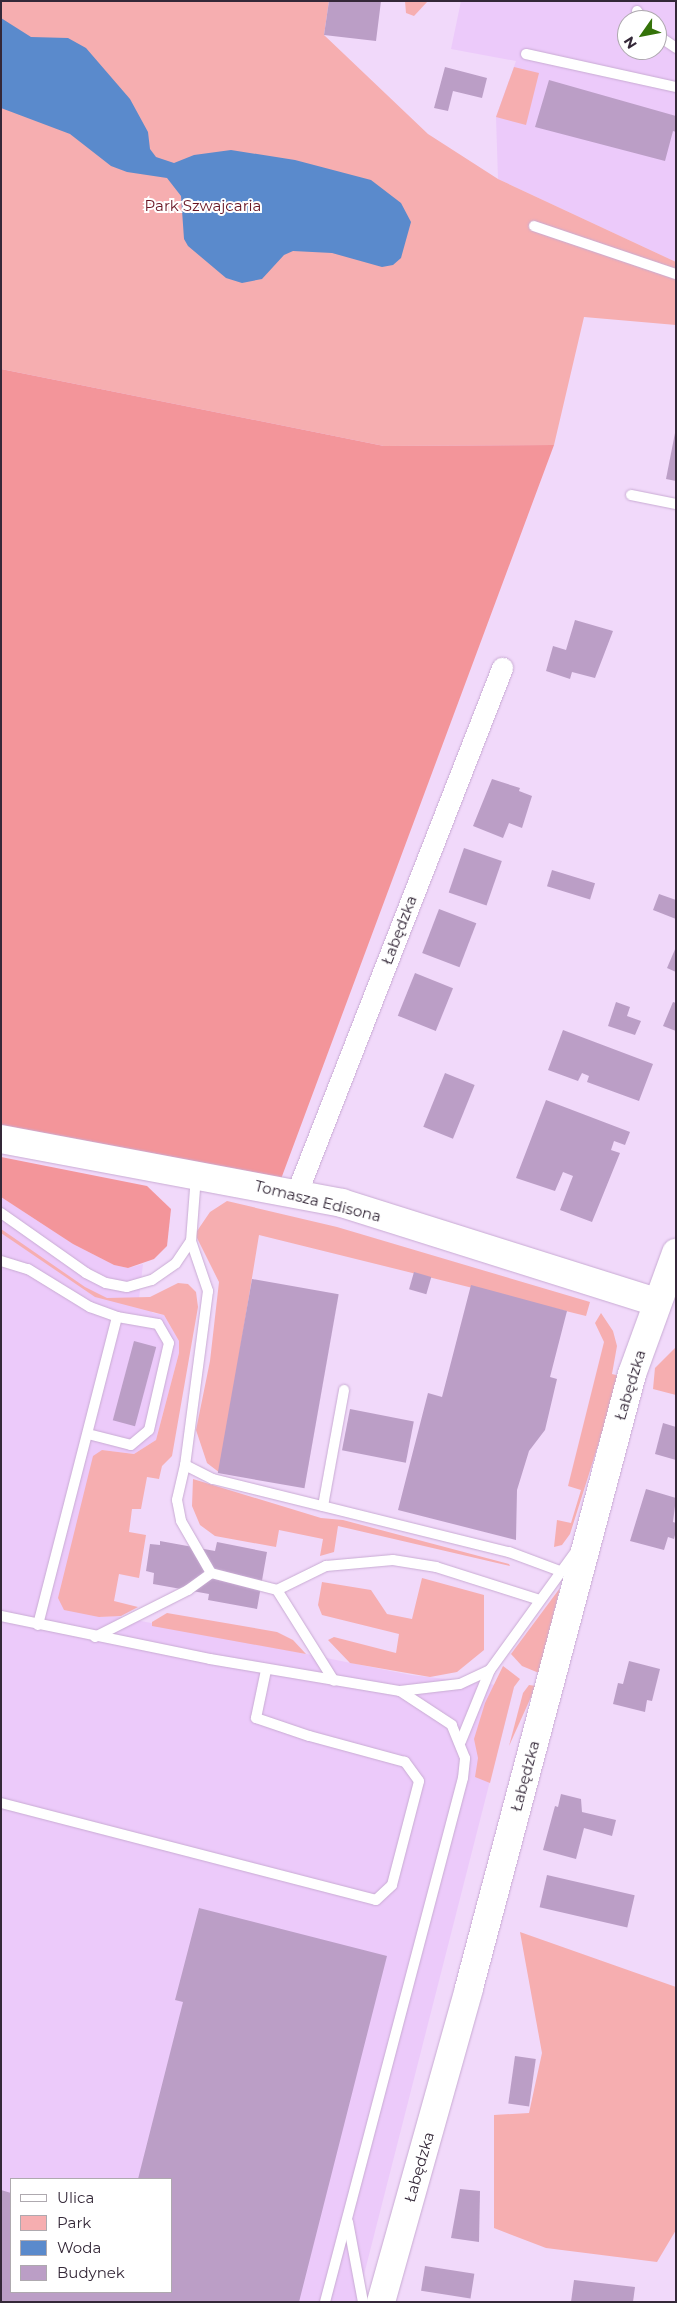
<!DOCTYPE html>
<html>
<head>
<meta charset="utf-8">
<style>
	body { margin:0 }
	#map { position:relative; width:677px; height:2303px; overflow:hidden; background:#f1d9fa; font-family:Montserrat,sans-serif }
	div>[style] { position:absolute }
	.built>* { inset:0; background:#eccafa }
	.green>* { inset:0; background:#f6aeb0 }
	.forest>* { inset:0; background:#f3959a }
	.water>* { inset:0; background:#5a8acc }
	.building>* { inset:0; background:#bb9ec6; transform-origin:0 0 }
	.roads { filter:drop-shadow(0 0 1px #c8abd3) drop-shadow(0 0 1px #c8abd3) }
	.lane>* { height:10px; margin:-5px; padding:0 5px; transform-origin:5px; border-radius:5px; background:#fff }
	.street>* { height:21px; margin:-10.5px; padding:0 10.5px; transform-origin:10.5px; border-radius:10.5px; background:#fff }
	.secondary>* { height:28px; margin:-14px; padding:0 14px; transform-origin:14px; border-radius:14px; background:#fff }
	span { translate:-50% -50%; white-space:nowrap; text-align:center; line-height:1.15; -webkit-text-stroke:4px #fff; paint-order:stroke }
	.park-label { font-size:15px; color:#681523 }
	.street-label { font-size:15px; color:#342838 }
	.frame { position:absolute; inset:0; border:2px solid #342838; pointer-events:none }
	.legend { position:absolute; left:10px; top:2178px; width:162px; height:115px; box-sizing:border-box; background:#fff; border:1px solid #aea9af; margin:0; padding:6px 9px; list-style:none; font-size:15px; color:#342838 }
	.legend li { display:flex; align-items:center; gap:10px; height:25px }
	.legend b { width:25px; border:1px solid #aea9af }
	.north { position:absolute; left:617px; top:10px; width:50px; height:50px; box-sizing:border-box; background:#fff; border:1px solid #aea9af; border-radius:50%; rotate:237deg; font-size:14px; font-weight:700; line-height:20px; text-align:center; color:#342838 }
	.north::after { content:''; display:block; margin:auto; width:18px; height:22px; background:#35730a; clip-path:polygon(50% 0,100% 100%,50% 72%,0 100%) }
</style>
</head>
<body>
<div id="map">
	<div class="built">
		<div style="clip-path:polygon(evenodd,461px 1px,676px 1px,676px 262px,498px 179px,496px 117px,516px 61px,451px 49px,461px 1px,627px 20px,657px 20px,657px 50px,627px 50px,627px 20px)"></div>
		<div style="clip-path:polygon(evenodd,1px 1197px,73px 1244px,114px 1265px,128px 1268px,143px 1264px,139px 1299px,153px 1313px,164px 1315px,179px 1341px,179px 1353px,156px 1440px,134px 1454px,102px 1450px,99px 1617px,116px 1616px,411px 1675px,514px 1687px,357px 2302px,1px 2302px,1px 1197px,11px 2179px,171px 2179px,171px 2292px,11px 2292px,11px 2179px)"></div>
	</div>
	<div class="green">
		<div style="clip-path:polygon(1px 1px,329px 1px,324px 35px,428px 134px,498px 179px,676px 262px,676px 325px,584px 317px,554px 445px,384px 446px,1px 369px)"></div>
		<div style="clip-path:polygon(405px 1px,428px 1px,414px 16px,406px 13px)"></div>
		<div style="clip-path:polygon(514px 67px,539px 73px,526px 125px,496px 117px)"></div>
		<div style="clip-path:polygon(227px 1201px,337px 1227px,590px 1302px,586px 1316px,259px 1235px,220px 1473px,207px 1463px,196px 1430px,210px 1361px,219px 1282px,195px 1234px,210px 1212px)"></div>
		<div style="clip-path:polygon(1px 1229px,85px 1287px,107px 1298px,150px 1297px,178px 1283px,188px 1284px,196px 1292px,198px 1307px,172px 1456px,162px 1466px,159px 1479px,147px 1477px,141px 1509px,132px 1509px,129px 1532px,146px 1535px,139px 1578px,119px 1574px,114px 1601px,138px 1607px,121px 1616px,99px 1617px,64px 1610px,58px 1598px,93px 1456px,102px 1450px,134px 1454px,156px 1440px,179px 1353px,179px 1341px,164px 1315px,95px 1297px,1px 1233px)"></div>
		<div style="clip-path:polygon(601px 1313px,613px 1331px,617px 1346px,612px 1374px,620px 1376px,570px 1534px,562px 1545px,554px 1547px,557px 1520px,571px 1523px,581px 1490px,568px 1486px,604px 1342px,595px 1323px)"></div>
		<div style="clip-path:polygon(676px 1347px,676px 1395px,653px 1389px,655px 1368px)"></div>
		<div style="clip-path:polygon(193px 1479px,321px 1518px,343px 1520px,509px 1564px,510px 1566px,338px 1526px,334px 1552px,320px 1556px,323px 1539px,279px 1530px,276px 1547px,215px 1536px,200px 1525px,192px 1506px)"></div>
		<div style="clip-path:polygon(422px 1578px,484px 1595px,484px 1650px,457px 1672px,430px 1677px,350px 1663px,328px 1640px,334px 1637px,396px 1653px,399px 1634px,322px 1615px,318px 1605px,322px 1582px,371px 1590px,387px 1614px,412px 1619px)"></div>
		<div style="clip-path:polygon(560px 1588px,539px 1673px,522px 1666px,511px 1654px)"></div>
		<div style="clip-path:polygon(167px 1613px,277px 1632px,293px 1640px,306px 1654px,152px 1626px,152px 1622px)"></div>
		<div style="clip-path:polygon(503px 1666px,520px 1679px,514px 1687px,490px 1783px,475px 1777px,478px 1758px,474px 1739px,485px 1703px)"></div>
		<div style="clip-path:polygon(529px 1685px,536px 1686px,509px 1746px,523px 1693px)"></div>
		<div style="clip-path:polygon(520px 1932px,676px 1987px,676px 2230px,657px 2262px,546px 2248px,494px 2228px,494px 2115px,529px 2113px,542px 2053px)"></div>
	</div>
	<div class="forest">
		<div style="clip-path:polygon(1px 369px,384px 446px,554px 445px,281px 1179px,1px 1139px)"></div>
		<div style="clip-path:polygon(1px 1157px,147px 1186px,171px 1209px,167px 1246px,154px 1259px,128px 1268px,114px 1265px,73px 1244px,1px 1197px)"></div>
	</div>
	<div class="water">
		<div style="clip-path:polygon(1px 18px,31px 37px,68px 38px,86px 48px,130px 99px,148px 132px,150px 149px,156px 157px,174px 163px,194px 155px,231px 150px,295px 160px,371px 180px,401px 203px,411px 222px,401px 258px,393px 265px,382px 267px,332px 253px,293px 251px,284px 255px,262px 279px,242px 283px,226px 278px,188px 246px,184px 239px,181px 196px,167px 178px,127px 172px,111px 166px,70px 134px,1px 108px)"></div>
	</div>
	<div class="building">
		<div style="clip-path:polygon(329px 1px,381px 1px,376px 41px,324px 35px)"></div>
		<div style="clip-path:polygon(445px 67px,487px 78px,482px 98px,453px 91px,448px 111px,434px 108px)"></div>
		<div style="clip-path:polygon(549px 80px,676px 116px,676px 132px,673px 131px,665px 161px,535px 127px)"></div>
		<div style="clip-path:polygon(675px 433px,676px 433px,676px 481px,666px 479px)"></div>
		<div style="clip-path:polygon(575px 620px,613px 631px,595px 678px,572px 672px,570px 679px,546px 671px,553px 646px,566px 650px)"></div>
		<div style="clip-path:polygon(492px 779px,520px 788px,519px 791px,532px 796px,522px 828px,509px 823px,503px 838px,473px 826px)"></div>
		<div style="left:464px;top:848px;width:40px;height:47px;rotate:19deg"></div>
		<div style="left:552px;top:870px;width:45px;height:17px;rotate:17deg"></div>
		<div style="clip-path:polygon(659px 894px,676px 900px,676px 919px,653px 910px)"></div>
		<div style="left:439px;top:909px;width:40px;height:47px;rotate:21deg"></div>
		<div style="clip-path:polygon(676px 947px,676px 972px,667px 968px)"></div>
		<div style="left:415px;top:973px;width:41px;height:46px;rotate:22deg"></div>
		<div style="clip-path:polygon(616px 1002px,630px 1007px,627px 1016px,641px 1021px,635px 1035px,608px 1026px)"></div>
		<div style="clip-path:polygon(673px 1002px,676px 1003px,676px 1031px,663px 1026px)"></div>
		<div style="clip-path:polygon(563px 1030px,653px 1064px,639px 1101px,587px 1082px,589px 1076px,582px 1073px,578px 1081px,548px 1070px)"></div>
		<div style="left:445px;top:1073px;width:32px;height:58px;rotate:22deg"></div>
		<div style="clip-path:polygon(546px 1100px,630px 1132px,625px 1145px,614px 1141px,611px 1150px,620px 1153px,592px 1222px,560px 1210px,573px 1176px,563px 1172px,555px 1191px,516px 1178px)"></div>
		<div style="left:414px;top:1272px;width:18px;height:18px;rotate:16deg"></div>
		<div style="left:252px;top:1279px;width:88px;height:197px;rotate:10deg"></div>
		<div style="clip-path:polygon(471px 1285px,567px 1311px,550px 1377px,557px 1379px,545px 1430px,529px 1451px,517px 1490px,516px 1540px,398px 1510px,428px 1393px,442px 1397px)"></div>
		<div style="left:134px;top:1341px;width:23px;height:82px;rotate:15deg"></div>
		<div style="left:350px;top:1409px;width:65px;height:42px;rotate:11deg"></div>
		<div style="clip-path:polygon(663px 1423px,676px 1427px,676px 1460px,655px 1454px)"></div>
		<div style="clip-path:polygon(646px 1489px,676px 1498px,673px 1522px,676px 1523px,676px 1531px,674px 1539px,668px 1537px,664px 1550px,630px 1541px)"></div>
		<div style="clip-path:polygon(160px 1541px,215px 1551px,217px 1542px,267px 1552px,257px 1609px,208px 1600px,209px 1594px,153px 1584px,154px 1573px,146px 1571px,150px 1544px,160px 1545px)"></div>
		<div style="clip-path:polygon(629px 1661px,660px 1669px,652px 1701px,647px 1700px,645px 1712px,613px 1704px,618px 1683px,623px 1684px)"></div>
		<div style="clip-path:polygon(561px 1794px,581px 1799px,582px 1812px,616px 1820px,612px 1836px,584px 1828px,576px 1859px,543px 1850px,555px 1806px,558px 1807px)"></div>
		<div style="left:547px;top:1875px;width:90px;height:33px;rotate:13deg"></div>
		<div style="clip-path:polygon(199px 1908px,387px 1956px,299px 2302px,1px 2302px,1px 2190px,11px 2193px,11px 2292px,171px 2292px,171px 2179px,138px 2179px,183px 2002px,175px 2000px)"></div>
		<div style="left:515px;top:2056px;width:21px;height:48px;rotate:8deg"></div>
		<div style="clip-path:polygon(460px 2189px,480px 2191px,479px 2242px,451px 2238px)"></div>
		<div style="left:425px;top:2266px;width:50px;height:25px;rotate:9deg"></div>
		<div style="clip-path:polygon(574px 2280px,635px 2287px,633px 2302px,571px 2302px)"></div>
	</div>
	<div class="roads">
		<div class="lane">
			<div style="left:637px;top:11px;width:11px;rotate:56deg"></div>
			<div style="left:657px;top:35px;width:23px;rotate:34deg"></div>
			<div style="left:526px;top:54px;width:154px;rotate:12.4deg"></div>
			<div style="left:534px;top:226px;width:150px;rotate:18.7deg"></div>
			<div style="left:631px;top:495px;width:46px;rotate:11.3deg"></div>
			<div style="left:1px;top:1213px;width:104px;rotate:35.2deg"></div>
			<div style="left:86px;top:1273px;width:22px;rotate:27deg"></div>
			<div style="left:106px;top:1283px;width:21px;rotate:11deg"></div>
			<div style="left:127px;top:1287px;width:26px;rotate:-16deg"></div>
			<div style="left:152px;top:1280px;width:29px;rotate:-35deg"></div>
			<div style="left:176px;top:1263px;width:27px;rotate:-56deg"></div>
			<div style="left:191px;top:1241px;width:65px;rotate:-85.6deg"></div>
			<div style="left:191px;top:1241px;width:53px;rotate:71.2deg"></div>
			<div style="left:208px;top:1291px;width:176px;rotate:97.5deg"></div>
			<div style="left:185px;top:1465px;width:36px;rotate:103deg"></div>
			<div style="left:177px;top:1500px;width:21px;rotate:79deg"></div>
			<div style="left:181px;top:1521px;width:60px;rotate:60deg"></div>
			<div style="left:1px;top:1261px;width:28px;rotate:17deg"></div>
			<div style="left:28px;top:1269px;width:73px;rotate:31.5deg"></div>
			<div style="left:90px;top:1307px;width:29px;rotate:20deg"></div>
			<div style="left:117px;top:1317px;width:318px;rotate:104.4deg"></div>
			<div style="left:88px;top:1434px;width:44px;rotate:14.3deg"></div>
			<div style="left:131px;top:1445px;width:23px;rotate:-40deg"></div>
			<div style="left:149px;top:1430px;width:89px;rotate:-77.1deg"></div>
			<div style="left:169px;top:1343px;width:22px;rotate:-120deg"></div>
			<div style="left:158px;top:1324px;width:42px;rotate:-170.3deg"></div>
			<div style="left:185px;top:1465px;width:31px;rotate:27deg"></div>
			<div style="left:213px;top:1479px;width:305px;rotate:13.9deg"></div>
			<div style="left:509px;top:1552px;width:54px;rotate:20.4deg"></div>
			<div style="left:323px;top:1506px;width:118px;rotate:-79.7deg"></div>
			<div style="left:211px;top:1573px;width:68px;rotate:14.4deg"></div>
			<div style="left:277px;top:1590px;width:107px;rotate:57.9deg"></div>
			<div style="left:277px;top:1590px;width:55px;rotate:-26.1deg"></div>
			<div style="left:326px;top:1566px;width:67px;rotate:-5.1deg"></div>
			<div style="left:393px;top:1560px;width:44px;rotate:9.2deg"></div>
			<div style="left:436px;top:1567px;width:109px;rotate:17.6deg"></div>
			<div style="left:1px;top:1616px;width:213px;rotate:11.6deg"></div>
			<div style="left:210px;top:1659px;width:193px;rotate:9.6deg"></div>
			<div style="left:400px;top:1691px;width:60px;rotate:-6.7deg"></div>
			<div style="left:460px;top:1684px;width:33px;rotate:-25deg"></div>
			<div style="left:95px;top:1637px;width:104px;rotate:-26.8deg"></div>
			<div style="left:188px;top:1590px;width:29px;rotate:-36deg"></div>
			<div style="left:461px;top:1741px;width:77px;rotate:-67.8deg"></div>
			<div style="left:490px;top:1670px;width:147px;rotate:-54.1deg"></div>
			<div style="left:1px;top:1803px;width:387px;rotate:14.5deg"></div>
			<div style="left:376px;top:1900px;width:22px;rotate:-43deg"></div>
			<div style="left:392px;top:1885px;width:107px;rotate:-75.4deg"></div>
			<div style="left:419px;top:1781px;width:24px;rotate:-126deg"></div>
			<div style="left:405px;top:1762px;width:99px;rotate:-164.8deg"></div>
			<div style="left:309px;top:1736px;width:56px;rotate:-161.2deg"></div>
			<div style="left:256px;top:1718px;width:49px;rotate:-78.2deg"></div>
			<div style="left:348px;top:2222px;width:81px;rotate:79.4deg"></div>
			<div style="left:325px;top:2302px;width:542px;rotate:-75.25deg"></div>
			<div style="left:463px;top:1778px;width:20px;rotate:-84deg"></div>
			<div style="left:465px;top:1758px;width:35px;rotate:-112deg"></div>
			<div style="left:452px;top:1725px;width:62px;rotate:-146.8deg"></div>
		</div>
		<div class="street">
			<div style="left:297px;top:1192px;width:563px;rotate:-68.63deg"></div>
		</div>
		<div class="secondary">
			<div style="left:1px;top:1139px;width:347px;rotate:10.6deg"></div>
			<div style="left:342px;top:1203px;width:329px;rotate:17.5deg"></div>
			<div style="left:381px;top:2302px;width:326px;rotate:-74.3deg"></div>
			<div style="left:469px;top:1988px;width:635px;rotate:-75.13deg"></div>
			<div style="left:632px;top:1374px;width:129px;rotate:-70deg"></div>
		</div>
	</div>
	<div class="park-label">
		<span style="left:203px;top:206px">Park Szwajcaria</span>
	</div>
	<div class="street-label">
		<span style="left:399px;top:930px;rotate:-69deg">Łabędzka</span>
		<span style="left:318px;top:1201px;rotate:14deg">Tomasza Edisona</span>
		<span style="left:630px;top:1385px;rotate:-73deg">Łabędzka</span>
		<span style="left:525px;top:1776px;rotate:-75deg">Łabędzka</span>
		<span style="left:419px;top:2167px;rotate:-74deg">Łabędzka</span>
	</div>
	<div class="frame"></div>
	<ul class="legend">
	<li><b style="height:6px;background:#fff"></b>Ulica</li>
	<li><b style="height:14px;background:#f6aeb0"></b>Park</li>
	<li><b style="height:14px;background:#5a8acc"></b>Woda</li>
	<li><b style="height:14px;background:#bb9ec6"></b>Budynek</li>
	</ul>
	<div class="north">N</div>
</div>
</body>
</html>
